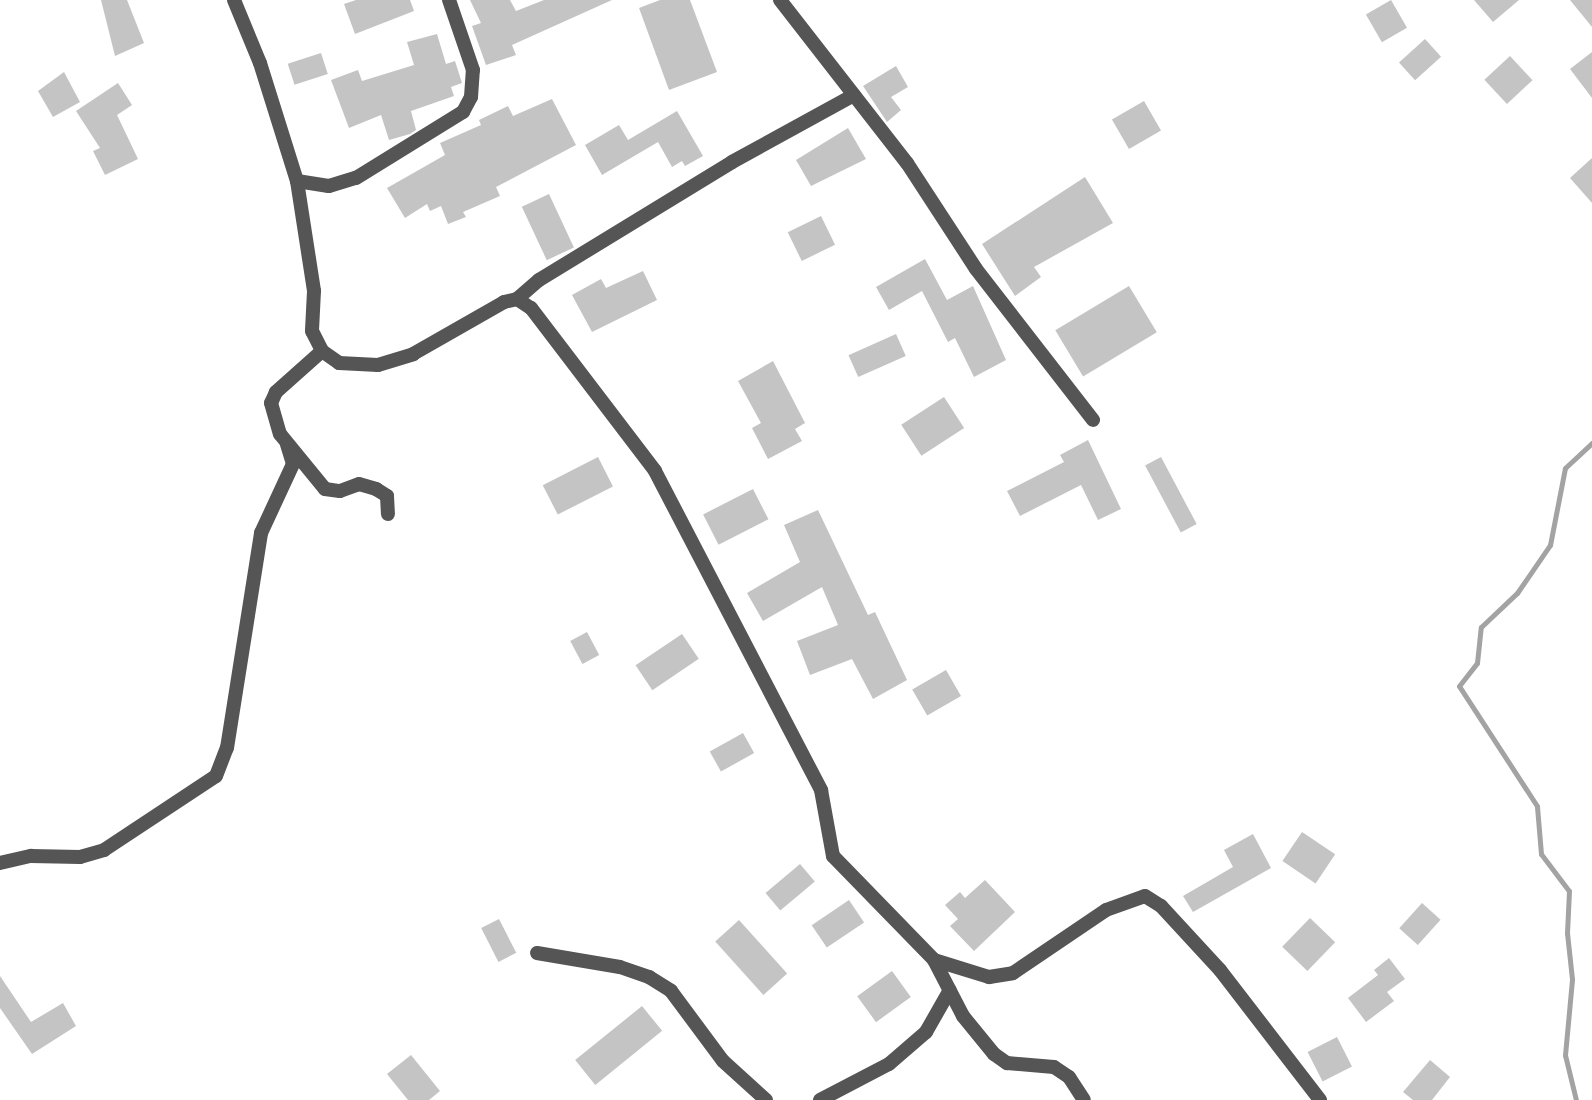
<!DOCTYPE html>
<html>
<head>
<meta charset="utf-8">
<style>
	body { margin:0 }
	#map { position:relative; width:1592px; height:1100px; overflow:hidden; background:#fff; font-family:Barlow,sans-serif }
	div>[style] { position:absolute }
	.stream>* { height:5px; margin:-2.5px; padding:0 2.5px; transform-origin:2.5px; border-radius:2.5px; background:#a3a3a3 }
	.building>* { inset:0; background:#c4c4c4; transform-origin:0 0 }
	.minor>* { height:14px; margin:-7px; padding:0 7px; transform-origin:7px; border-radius:7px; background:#555 }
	span { translate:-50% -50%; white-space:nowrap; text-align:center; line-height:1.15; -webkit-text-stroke:6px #fff; paint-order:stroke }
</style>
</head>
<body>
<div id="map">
	<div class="stream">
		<div style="left:1576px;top:1100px;width:46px;rotate:-103.7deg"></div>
		<div style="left:1565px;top:1055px;width:76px;rotate:-84.7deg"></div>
		<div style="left:1572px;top:979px;width:46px;rotate:-96.2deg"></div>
		<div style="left:1567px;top:933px;width:42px;rotate:-87.3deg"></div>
		<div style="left:1569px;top:891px;width:46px;rotate:-127.1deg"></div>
		<div style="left:1541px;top:854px;width:48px;rotate:-94.8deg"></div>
		<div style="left:1537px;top:806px;width:143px;rotate:-123deg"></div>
		<div style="left:1459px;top:686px;width:29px;rotate:-52deg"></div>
		<div style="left:1477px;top:663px;width:36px;rotate:-84deg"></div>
		<div style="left:1481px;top:627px;width:50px;rotate:-43.4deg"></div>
		<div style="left:1517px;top:593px;width:58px;rotate:-55.5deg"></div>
		<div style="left:1550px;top:545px;width:78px;rotate:-79deg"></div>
		<div style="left:1565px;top:468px;width:37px;rotate:-43deg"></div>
	</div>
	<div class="building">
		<div style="clip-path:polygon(101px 0,127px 0,144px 43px,115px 56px)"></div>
		<div style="clip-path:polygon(356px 0,410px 0,414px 11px,355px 34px,344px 4px)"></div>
		<div style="clip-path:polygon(470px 0,510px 0,516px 11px,544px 0,612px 0,512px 45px,516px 55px,486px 65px,472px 26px,481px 23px)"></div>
		<div style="clip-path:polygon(660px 0,690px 0,717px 72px,669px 90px,639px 8px)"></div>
		<div style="left:1391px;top:0;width:32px;height:29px;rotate:60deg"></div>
		<div style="clip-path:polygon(1474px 0,1519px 0,1493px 22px)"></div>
		<div style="clip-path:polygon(1570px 0,1592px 0,1592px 27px)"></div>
		<div style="clip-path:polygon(437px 34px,446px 64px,455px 61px,462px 83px,451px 87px,454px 96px,411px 111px,416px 130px,410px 134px,389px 140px,381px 115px,349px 128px,331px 80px,358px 70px,362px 81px,414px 65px,407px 42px)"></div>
		<div style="left:1425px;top:39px;width:24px;height:35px;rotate:48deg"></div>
		<div style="clip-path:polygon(1592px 52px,1592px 98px,1570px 69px)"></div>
		<div style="left:321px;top:53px;width:22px;height:35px;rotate:72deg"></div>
		<div style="left:1510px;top:56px;width:33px;height:35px;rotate:47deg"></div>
		<div style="clip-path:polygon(896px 66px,908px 87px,891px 97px,901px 110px,887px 122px,863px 86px)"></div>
		<div style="clip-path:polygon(64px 72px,80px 102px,53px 117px,38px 91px)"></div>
		<div style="clip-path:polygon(118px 83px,132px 105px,117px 115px,138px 159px,105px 175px,93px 151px,100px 148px,76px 111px)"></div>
		<div style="clip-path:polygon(552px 99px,576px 145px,496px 187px,500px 196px,463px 212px,466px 217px,448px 224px,441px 206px,430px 211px,427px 204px,405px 218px,387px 188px,445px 155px,440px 143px,481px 125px,479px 120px,508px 106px,513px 116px)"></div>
		<div style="left:1144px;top:101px;width:34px;height:37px;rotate:60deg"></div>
		<div style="clip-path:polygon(677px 111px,703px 156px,685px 166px,682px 161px,672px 167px,658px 142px,602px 175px,585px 145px,619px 125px,628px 140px)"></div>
		<div style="clip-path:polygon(848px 128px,866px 159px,811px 186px,796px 160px)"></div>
		<div style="clip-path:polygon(1592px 158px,1592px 203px,1570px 178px)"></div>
		<div style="clip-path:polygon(1085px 177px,1113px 223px,1034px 267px,1041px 277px,1015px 296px,982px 244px)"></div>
		<div style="left:549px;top:194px;width:59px;height:30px;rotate:65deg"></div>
		<div style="left:821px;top:216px;width:32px;height:37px;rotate:64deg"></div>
		<div style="clip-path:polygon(925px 259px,947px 300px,973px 286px,1006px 360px,974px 377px,955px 338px,948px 342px,922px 291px,889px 310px,876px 287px)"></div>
		<div style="clip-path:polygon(643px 271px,657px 300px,592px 332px,572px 295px,601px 279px,606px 288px)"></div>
		<div style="left:1129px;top:286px;width:54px;height:86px;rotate:59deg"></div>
		<div style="left:896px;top:334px;width:24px;height:52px;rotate:66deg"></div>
		<div style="clip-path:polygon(773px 361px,805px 423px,795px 429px,802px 441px,768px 459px,752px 428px,761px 423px,738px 381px)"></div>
		<div style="left:944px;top:397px;width:37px;height:51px;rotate:57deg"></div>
		<div style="clip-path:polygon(1088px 440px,1121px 509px,1098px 520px,1081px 485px,1020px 516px,1007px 491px,1064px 462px,1060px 455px)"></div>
		<div style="left:598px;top:457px;width:33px;height:62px;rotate:63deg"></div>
		<div style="left:1161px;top:457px;width:76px;height:18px;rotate:62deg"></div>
		<div style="left:753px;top:489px;width:34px;height:56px;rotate:63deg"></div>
		<div style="clip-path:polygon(818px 510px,868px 615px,875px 612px,907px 680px,873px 699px,852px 659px,810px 675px,797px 641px,838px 625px,822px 587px,763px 621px,747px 593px,800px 562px,784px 525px)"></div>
		<div style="left:587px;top:632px;width:26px;height:19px;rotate:62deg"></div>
		<div style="left:682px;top:634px;width:30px;height:56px;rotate:56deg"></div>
		<div style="left:946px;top:670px;width:30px;height:39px;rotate:60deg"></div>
		<div style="left:743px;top:733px;width:23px;height:38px;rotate:61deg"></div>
		<div style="left:1302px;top:832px;width:40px;height:35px;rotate:34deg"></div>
		<div style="clip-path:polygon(1253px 834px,1271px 868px,1193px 912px,1183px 896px,1233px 867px,1224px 850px)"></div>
		<div style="left:800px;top:864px;width:23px;height:45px;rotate:50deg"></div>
		<div style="clip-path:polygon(985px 880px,1015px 912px,974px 951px,950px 926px,958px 919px,945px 905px,960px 892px,965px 898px)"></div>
		<div style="left:849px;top:900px;width:27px;height:45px;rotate:56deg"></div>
		<div style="left:1422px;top:903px;width:25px;height:34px;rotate:42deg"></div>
		<div style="left:1310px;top:918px;width:35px;height:40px;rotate:44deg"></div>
		<div style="left:499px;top:919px;width:38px;height:20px;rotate:63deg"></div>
		<div style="left:739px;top:920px;width:72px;height:32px;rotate:48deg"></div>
		<div style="clip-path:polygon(1389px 958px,1405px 979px,1387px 992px,1394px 1001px,1366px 1022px,1348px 998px,1378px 975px,1374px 970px)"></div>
		<div style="left:892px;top:971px;width:32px;height:43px;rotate:54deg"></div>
		<div style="clip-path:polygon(0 976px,31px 1022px,63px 1003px,76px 1026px,32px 1054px,0 1008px)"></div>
		<div style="left:642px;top:1006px;width:32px;height:86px;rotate:51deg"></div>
		<div style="left:1337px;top:1037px;width:33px;height:33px;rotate:63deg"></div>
		<div style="clip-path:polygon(411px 1055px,440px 1091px,429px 1100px,408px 1100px,387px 1074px)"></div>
		<div style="clip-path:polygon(1430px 1060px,1450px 1077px,1432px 1100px,1413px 1100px,1403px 1092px)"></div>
	</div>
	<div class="minor">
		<div style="left:234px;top:0;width:68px;rotate:67.6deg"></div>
		<div style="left:260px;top:63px;width:124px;rotate:72.6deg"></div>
		<div style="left:297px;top:181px;width:111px;rotate:81.2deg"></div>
		<div style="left:314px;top:291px;width:40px;rotate:92.9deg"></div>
		<div style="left:312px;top:331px;width:22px;rotate:63deg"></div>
		<div style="left:322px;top:351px;width:21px;rotate:35deg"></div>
		<div style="left:339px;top:363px;width:39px;rotate:3deg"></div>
		<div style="left:378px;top:365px;width:37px;rotate:-17deg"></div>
		<div style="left:413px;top:354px;width:105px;rotate:-29.7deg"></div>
		<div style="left:504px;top:302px;width:13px;rotate:-13deg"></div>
		<div style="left:517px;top:299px;width:17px;rotate:33deg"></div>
		<div style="left:531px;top:308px;width:205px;rotate:52.7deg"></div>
		<div style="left:655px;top:471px;width:360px;rotate:62.5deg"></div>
		<div style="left:821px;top:790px;width:67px;rotate:79.7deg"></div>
		<div style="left:833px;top:856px;width:145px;rotate:45.8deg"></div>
		<div style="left:934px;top:960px;width:63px;rotate:62.6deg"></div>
		<div style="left:963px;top:1016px;width:49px;rotate:50.8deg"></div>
		<div style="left:994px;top:1054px;width:16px;rotate:35deg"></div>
		<div style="left:1007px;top:1063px;width:47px;rotate:4.9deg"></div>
		<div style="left:1054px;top:1067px;width:18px;rotate:34deg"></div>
		<div style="left:1069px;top:1077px;width:27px;rotate:57deg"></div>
		<div style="left:780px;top:0;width:207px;rotate:52.1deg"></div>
		<div style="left:907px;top:163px;width:126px;rotate:56.9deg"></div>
		<div style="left:976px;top:269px;width:191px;rotate:52.2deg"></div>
		<div style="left:297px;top:181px;width:32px;rotate:9deg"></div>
		<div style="left:329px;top:186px;width:28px;rotate:-17deg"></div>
		<div style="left:356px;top:178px;width:126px;rotate:-31.7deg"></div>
		<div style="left:463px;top:112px;width:17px;rotate:-62deg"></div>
		<div style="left:471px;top:97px;width:27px;rotate:-86deg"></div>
		<div style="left:473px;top:70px;width:74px;rotate:-108.9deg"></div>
		<div style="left:517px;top:299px;width:29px;rotate:-41deg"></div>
		<div style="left:539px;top:280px;width:226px;rotate:-31.4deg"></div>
		<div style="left:732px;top:162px;width:139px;rotate:-28.8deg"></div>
		<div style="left:322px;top:351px;width:62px;rotate:138.3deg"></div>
		<div style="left:276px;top:392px;width:12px;rotate:114deg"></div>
		<div style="left:271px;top:403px;width:32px;rotate:74deg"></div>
		<div style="left:280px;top:434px;width:71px;rotate:50.7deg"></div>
		<div style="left:325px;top:489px;width:15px;rotate:8deg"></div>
		<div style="left:340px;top:491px;width:20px;rotate:-20deg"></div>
		<div style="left:359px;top:484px;width:18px;rotate:16deg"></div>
		<div style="left:376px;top:489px;width:13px;rotate:32deg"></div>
		<div style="left:387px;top:496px;width:18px;rotate:87deg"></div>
		<div style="left:0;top:863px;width:32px;rotate:-13deg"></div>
		<div style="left:31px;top:856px;width:49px;rotate:1.2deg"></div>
		<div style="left:80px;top:857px;width:25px;rotate:-16deg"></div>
		<div style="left:104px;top:850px;width:134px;rotate:-33.5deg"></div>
		<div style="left:216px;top:776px;width:30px;rotate:-69deg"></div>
		<div style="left:227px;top:748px;width:218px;rotate:-81deg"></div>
		<div style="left:261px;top:533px;width:76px;rotate:-65.1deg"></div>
		<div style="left:293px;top:464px;width:21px;rotate:-107deg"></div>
		<div style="left:537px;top:953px;width:84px;rotate:9.6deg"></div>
		<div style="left:620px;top:967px;width:31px;rotate:19deg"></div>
		<div style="left:649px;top:977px;width:26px;rotate:32deg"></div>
		<div style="left:671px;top:991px;width:87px;rotate:53.4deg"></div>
		<div style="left:723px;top:1061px;width:58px;rotate:42.2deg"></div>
		<div style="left:934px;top:960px;width:58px;rotate:17.2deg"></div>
		<div style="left:989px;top:977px;width:24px;rotate:-9deg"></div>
		<div style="left:1013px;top:973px;width:112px;rotate:-34.1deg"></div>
		<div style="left:1106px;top:910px;width:41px;rotate:-19.7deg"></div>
		<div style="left:1145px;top:896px;width:19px;rotate:32deg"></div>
		<div style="left:1161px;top:906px;width:87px;rotate:47.3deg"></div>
		<div style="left:1220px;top:970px;width:164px;rotate:52.4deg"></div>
		<div style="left:820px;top:1100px;width:78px;rotate:-27.6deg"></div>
		<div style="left:889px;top:1064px;width:49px;rotate:-40.9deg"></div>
		<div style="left:926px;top:1032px;width:48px;rotate:-60.3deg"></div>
	</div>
</div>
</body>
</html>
